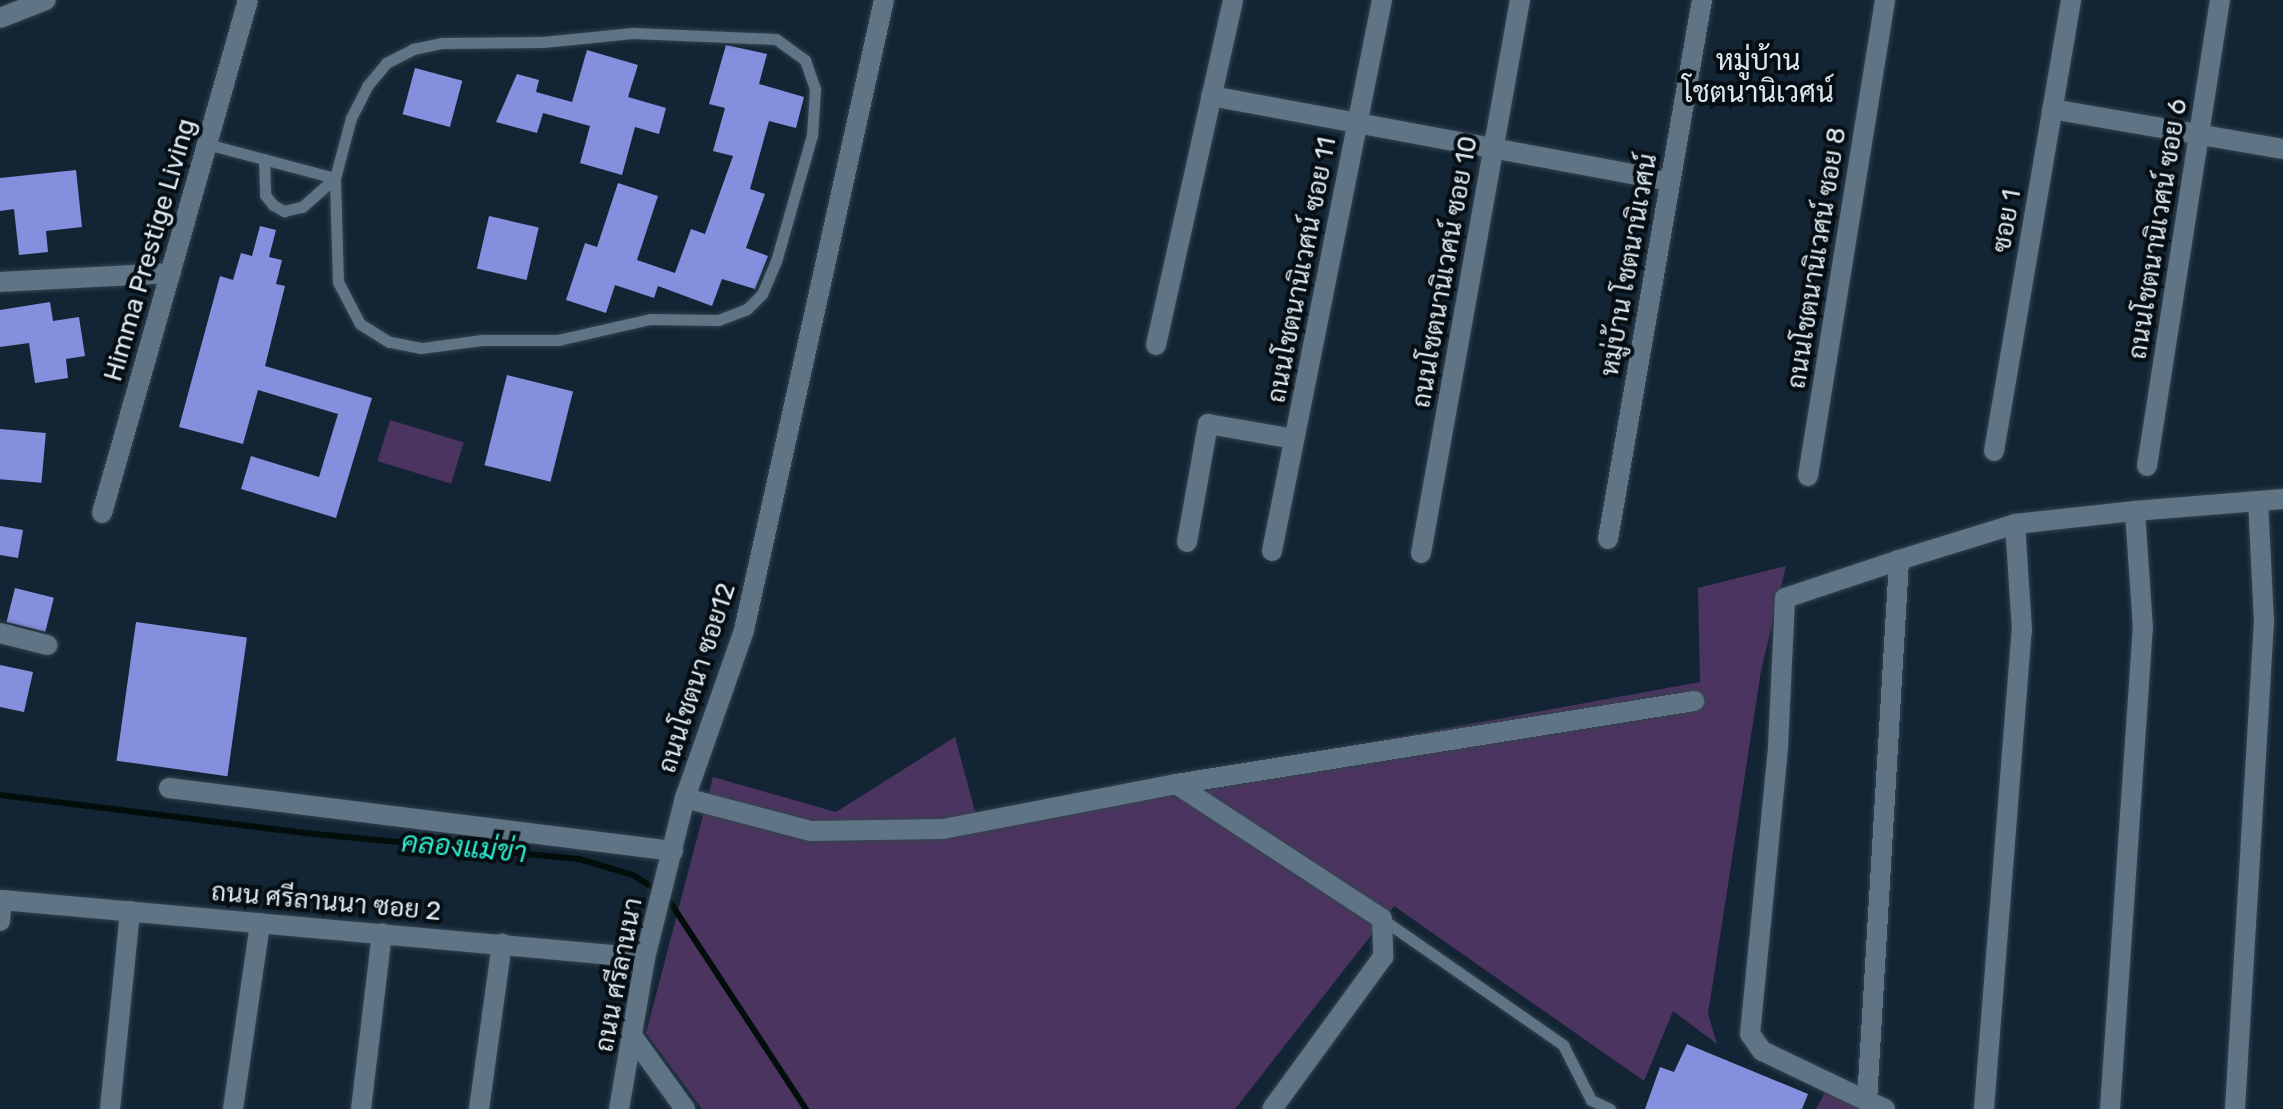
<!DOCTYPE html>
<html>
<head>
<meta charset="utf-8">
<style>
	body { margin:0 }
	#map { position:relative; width:2283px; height:1109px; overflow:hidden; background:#132534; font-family:Rubik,Sarabun,sans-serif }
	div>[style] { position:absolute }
	.green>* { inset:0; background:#4c3460; transform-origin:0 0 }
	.stream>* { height:6px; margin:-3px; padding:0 3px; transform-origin:3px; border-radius:3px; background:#020e0b }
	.building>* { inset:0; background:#8490de; transform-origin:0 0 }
	.roads { filter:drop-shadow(0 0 2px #35424e) drop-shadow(0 0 2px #35424e) }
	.service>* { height:11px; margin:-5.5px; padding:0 5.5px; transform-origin:5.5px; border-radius:5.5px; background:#5f7485 }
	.minor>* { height:20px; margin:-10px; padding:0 10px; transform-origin:10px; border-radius:10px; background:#5f7485 }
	span { translate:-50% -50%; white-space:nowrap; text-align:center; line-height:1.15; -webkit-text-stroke:8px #060e14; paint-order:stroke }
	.street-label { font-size:26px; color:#dce8f1 }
	.neighbourhood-label { font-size:28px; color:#dce8f1 }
	.water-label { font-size:28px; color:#2ee6c8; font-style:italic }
</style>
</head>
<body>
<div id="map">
	<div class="green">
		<div style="left:390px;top:420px;width:77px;height:43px;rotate:17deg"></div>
		<div style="clip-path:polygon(1786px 566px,1761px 671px,1708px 1014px,1717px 1044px,1673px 1011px,1644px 1081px,1394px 906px,1235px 1109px,702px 1109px,646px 1033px,713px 777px,836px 812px,955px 737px,976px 815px,1700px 682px,1698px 588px)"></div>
		<div style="clip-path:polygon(1826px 1091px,1862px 1109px,1816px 1109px)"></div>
	</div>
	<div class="stream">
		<div style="left:0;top:795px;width:306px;rotate:7.1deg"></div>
		<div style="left:304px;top:833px;width:276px;rotate:5.4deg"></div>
		<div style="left:579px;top:859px;width:56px;rotate:16.5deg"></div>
		<div style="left:633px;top:875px;width:28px;rotate:32deg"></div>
		<div style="left:666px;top:896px;width:255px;rotate:56.7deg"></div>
	</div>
	<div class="building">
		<div style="clip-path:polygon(726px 45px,767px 54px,759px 84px,804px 97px,796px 128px,769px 121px,750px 189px,765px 194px,746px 248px,768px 256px,755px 289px,722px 279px,712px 306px,658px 286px,654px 298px,615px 285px,606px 313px,566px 300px,585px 243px,597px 247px,618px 183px,658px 196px,637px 260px,675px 273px,691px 229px,705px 234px,733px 156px,713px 151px,725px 108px,709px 104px)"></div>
		<div style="clip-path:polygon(587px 50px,638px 65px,628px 97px,666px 108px,659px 134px,635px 127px,622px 175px,580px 163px,590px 126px,543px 113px,537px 133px,496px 122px,517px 74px,539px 80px,536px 92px,572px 102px)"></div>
		<div style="left:415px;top:68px;width:49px;height:48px;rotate:15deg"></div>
		<div style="clip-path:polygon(76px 170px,82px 227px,46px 231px,48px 252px,19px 255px,14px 209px,0 211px,0 178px)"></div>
		<div style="left:489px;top:216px;width:51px;height:54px;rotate:13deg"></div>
		<div style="clip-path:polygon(260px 226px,276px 230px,269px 257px,282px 260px,276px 284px,285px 286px,265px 366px,372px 398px,336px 518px,241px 489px,251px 456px,319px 477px,338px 414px,258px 390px,243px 444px,179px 427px,220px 276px,233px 280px,241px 253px,252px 256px)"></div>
		<div style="clip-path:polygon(50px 302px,53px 321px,79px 317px,85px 356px,66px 359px,68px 378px,35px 383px,29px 343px,0 347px,0 310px)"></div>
		<div style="left:507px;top:375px;width:68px;height:93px;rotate:14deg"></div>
		<div style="left:0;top:429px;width:46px;height:50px;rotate:5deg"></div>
		<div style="clip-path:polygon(0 526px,23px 530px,18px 558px,0 555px)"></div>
		<div style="left:15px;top:588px;width:40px;height:35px;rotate:14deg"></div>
		<div style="left:136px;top:622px;width:112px;height:140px;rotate:8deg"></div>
		<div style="clip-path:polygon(0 665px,33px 672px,24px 712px,0 707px)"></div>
		<div style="clip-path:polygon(1687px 1044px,1808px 1094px,1802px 1109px,1645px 1109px,1660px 1067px,1674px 1072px)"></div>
	</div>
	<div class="roads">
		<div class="service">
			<div style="left:207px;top:144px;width:132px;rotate:14.9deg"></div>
			<div style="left:264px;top:159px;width:36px;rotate:88deg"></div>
			<div style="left:265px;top:195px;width:13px;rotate:51deg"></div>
			<div style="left:273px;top:205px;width:13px;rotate:29deg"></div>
			<div style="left:284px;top:211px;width:18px;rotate:-13deg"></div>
			<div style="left:302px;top:207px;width:44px;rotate:-41.3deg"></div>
			<div style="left:335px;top:178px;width:62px;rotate:-75.1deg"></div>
			<div style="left:351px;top:118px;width:36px;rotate:-63deg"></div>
			<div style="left:367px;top:86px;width:30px;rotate:-50deg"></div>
			<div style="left:386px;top:63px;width:30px;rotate:-27deg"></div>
			<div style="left:413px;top:49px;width:30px;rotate:-12deg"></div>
			<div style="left:442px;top:43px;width:101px;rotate:-0.6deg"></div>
			<div style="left:543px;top:42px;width:90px;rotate:-5.7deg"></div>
			<div style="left:633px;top:33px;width:143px;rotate:2.4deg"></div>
			<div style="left:776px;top:39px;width:36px;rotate:36deg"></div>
			<div style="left:805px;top:60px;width:31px;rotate:71deg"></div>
			<div style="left:815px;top:89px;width:46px;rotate:93.7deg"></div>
			<div style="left:812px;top:135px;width:131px;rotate:105.9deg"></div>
			<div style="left:776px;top:261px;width:36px;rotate:113deg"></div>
			<div style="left:762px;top:294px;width:21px;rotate:135deg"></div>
			<div style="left:747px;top:309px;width:31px;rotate:159deg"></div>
			<div style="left:718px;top:320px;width:68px;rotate:-179.2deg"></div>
			<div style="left:650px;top:319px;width:94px;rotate:167.1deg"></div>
			<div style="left:558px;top:340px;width:76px;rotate:180deg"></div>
			<div style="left:482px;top:340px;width:62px;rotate:172.5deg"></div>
			<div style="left:421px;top:348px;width:33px;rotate:-169deg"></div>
			<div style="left:389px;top:342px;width:34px;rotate:-148deg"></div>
			<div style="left:360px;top:324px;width:47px;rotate:-117.6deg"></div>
			<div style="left:338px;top:282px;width:104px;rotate:-91.7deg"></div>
			<div style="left:1382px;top:919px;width:221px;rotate:34.8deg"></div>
			<div style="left:1563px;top:1045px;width:62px;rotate:63deg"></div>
			<div style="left:1591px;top:1100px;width:21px;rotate:25deg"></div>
		</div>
		<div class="minor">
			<div style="left:0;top:18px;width:49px;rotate:-21.4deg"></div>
			<div style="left:1211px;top:96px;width:467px;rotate:10.5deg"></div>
			<div style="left:2052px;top:109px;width:234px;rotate:9.8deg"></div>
			<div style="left:0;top:282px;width:171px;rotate:-3deg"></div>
			<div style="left:1156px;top:345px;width:353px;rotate:-77.4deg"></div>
			<div style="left:1994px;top:451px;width:458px;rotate:-80.3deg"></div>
			<div style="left:2147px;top:466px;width:472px;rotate:-81.1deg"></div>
			<div style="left:1808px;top:476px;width:482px;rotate:-80.8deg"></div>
			<div style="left:102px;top:513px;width:533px;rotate:-74.11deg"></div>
			<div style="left:1608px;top:539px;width:547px;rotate:-80.11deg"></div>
			<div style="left:1187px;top:542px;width:120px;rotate:-79.9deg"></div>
			<div style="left:1208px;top:424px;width:87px;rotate:9.9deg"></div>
			<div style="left:1272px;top:551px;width:562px;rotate:-78.71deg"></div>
			<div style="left:1421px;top:553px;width:562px;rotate:-79.85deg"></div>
			<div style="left:0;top:633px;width:49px;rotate:14.3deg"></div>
			<div style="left:1176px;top:784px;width:525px;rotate:-9.1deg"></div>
			<div style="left:169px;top:788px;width:508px;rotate:7.13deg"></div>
			<div style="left:685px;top:798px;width:130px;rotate:14.7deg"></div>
			<div style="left:811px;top:831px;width:132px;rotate:-0.9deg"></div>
			<div style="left:943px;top:829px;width:237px;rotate:-10.9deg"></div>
			<div style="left:1176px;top:784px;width:246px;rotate:33.2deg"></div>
			<div style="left:1382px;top:919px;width:38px;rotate:88deg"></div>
			<div style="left:1383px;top:957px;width:188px;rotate:126.1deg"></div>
			<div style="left:0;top:921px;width:21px;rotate:-85deg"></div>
			<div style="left:2px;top:900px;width:646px;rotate:5.15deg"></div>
			<div style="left:633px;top:1037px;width:89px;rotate:54.2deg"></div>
			<div style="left:1867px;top:1101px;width:116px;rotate:-154.5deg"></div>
			<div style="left:1762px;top:1051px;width:21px;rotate:-125deg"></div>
			<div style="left:1750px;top:1034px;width:288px;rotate:-84.4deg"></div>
			<div style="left:1778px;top:747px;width:149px;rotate:-87.3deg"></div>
			<div style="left:1785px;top:598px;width:120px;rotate:-18.4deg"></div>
			<div style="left:110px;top:1109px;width:199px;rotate:-84.2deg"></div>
			<div style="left:233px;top:1109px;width:188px;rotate:-81.7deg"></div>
			<div style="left:361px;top:1109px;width:177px;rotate:-83.2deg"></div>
			<div style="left:479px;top:1109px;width:167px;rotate:-82.1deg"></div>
			<div style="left:619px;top:1109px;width:153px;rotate:-80.2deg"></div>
			<div style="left:645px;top:958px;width:165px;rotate:-76deg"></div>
			<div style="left:685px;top:798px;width:178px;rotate:-70.6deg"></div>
			<div style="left:744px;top:630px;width:645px;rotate:-77.47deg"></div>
			<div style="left:1885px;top:1109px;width:20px;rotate:-156deg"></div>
			<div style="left:1867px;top:1101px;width:542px;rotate:-86.61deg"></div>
			<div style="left:1899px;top:560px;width:121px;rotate:-17.2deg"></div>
			<div style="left:2015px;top:524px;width:121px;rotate:-6.2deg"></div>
			<div style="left:1984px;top:1109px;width:480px;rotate:-85.5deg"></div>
			<div style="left:2022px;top:631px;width:107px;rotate:-93.7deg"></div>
			<div style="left:2110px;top:1109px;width:481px;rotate:-86.1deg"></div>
			<div style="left:2143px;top:629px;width:118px;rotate:-93.9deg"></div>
			<div style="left:2135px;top:511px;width:148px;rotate:-4.6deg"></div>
			<div style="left:2235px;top:1109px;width:488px;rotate:-86.6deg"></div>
			<div style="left:2264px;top:622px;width:121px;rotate:-92.8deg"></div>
		</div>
	</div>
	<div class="street-label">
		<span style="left:2007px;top:221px;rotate:-80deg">ซอย 1</span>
		<span style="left:2158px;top:229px;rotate:-81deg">ถนนโชตนานิเวศน์ ซอย 6</span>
		<span style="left:150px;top:250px;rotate:-74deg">Himma Prestige Living</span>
		<span style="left:1817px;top:258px;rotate:-81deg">ถนนโชตนานิเวศน์ ซอย 8</span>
		<span style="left:1629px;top:265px;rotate:-80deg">หมู่บ้าน โชตนานิเวศน์</span>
		<span style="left:1302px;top:270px;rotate:-79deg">ถนนโชตนานิเวศน์ ซอย 11</span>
		<span style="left:1445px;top:272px;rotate:-80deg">ถนนโชตนานิเวศน์ ซอย 10</span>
		<span style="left:697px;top:678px;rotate:-72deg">ถนนโชตนา ซอย12</span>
		<span style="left:326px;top:902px;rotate:5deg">ถนน ศรีลานนา ซอย 2</span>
		<span style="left:619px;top:975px;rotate:-79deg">ถนน ศรีลานนา</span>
	</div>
	<div class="neighbourhood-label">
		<span style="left:1758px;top:77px">หมู่บ้าน<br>โชตนานิเวศน์</span>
	</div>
	<div class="water-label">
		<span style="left:464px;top:848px;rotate:5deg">คลองแม่ข่า</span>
	</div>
</div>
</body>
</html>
